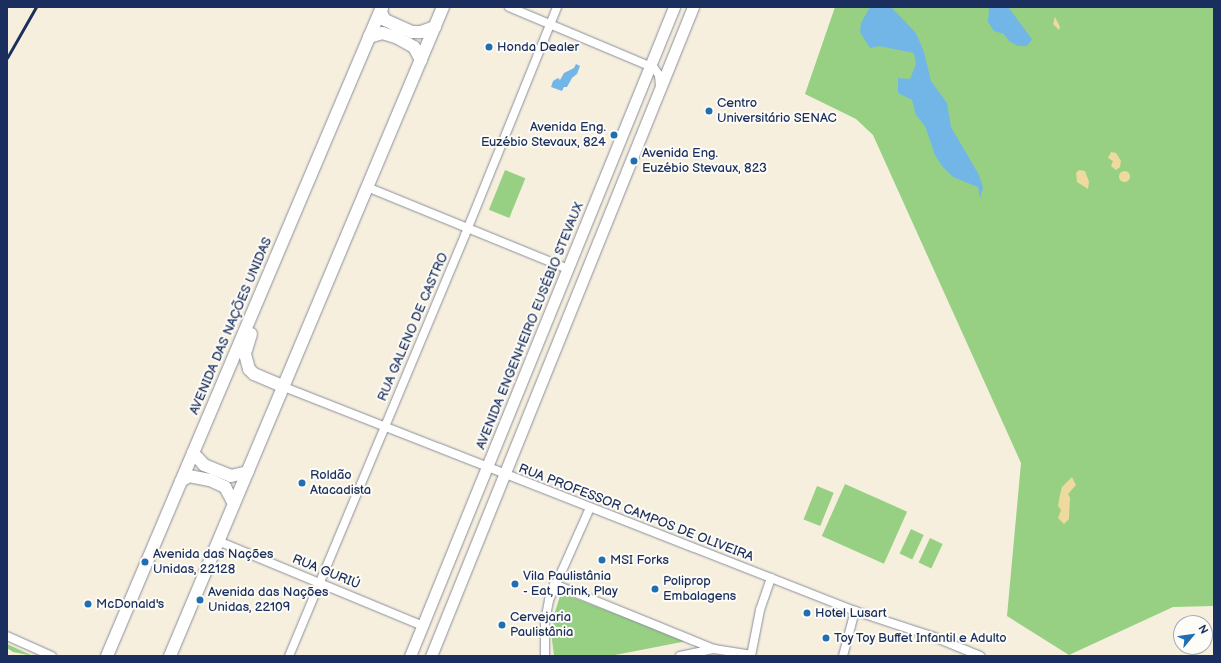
<!DOCTYPE html>
<html>
<head>
<meta charset="utf-8">
<style>
	body { margin:0 }
	#map { position:relative; width:1221px; height:663px; overflow:hidden; background:#f7efde; font-family:"Balsamiq Sans",sans-serif }
	div>[style] { position:absolute }
	.green>* { inset:0; background:#97d083; transform-origin:0 0 }
	.sand>* { inset:0; background:#eeda9e }
	.round { border-radius:50% }
	.water>* { inset:0; background:#71b6e7 }
	.roads { filter:drop-shadow(0 0 1px #898f9e) drop-shadow(0 0 1px #898f9e) }
	.minor>* { height:8px; margin:-4px; padding:0 4px; transform-origin:4px; border-radius:4px; background:#fff }
	.major>* { height:11px; margin:-5.5px; padding:0 5.5px; transform-origin:5.5px; border-radius:5.5px; background:#fff }
	.highway>* { height:12px; margin:-6px; padding:0 6px; transform-origin:6px; border-radius:6px; background:#fff }
	.rail>* { height:2.5px; margin:-1.25px; padding:0 1.25px; transform-origin:1.25px; border-radius:1.25px; background:#1b2f5e }
	.dots>* { width:11px; height:11px; translate:-50% -50%; box-sizing:border-box; border:2px solid #fdfcf7; border-radius:50% }
	span { translate:-50% -50%; white-space:nowrap; text-align:center; line-height:1.15; -webkit-text-stroke:4px #fdfcf7; paint-order:stroke }
	.poi-label { font-size:13px; color:#1b2f5e }
	.left { translate:0 -50%; text-align:left }
	.right { translate:-100% -50%; text-align:right }
	.street-label { font-size:13px; color:#1b2f5e }
	.frame { position:absolute; inset:0; border:8px solid #1b2f5e; pointer-events:none }
	.north { position:absolute; left:1173px; top:615px; width:40px; height:40px; box-sizing:border-box; background:#fdfcf7; border:1px solid #a3aaba; border-radius:50%; rotate:61deg; font-size:11px; font-weight:700; line-height:16px; text-align:center; color:#1b2f5e }
	.north::after { content:''; display:block; margin:auto; width:14px; height:18px; background:#1f6fb2; clip-path:polygon(50% 0,100% 100%,50% 72%,0 100%) }
</style>
</head>
<body>
<div id="map">
	<div class="green">
		<div style="clip-path:polygon(835px 7px,1214px 7px,1214px 606px,1173px 607px,1069px 655px,1007px 616px,1021px 463px,873px 135px,856px 119px,805px 94px)"></div>
		<div style="left:505px;top:170px;width:22px;height:43px;rotate:22deg"></div>
		<div style="left:845px;top:484px;width:68px;height:57px;rotate:24deg"></div>
		<div style="left:817px;top:486px;width:18px;height:36px;rotate:22deg"></div>
		<div style="left:911px;top:529px;width:14px;height:27px;rotate:25deg"></div>
		<div style="left:930px;top:538px;width:14px;height:27px;rotate:25deg"></div>
		<div style="clip-path:polygon(561px 593px,687px 641px,610px 656px,554px 656px,552px 640px,554px 615px)"></div>
		<div style="clip-path:polygon(7px 644px,33px 656px,13px 652px,7px 648px)"></div>
	</div>
	<div class="sand">
		<div style="clip-path:polygon(1055px 17px,1060px 27px,1059px 30px,1053px 24px)"></div>
		<div style="clip-path:polygon(1111px 152px,1116px 153px,1121px 161px,1120px 167px,1116px 170px,1111px 166px,1113px 161px,1108px 158px)"></div>
		<div style="clip-path:polygon(1079px 170px,1085px 171px,1089px 182px,1088px 189px,1077px 182px,1076px 173px)"></div>
		<div class="round" style="left:1118.5px;top:170.5px;width:11px;height:11px"></div>
		<div style="clip-path:polygon(1072px 477px,1076px 485px,1068px 494px,1070px 498px,1069px 519px,1064px 524px,1058px 518px,1061px 510px,1058px 506px,1060px 495px,1062px 487px)"></div>
	</div>
	<div class="water">
		<div style="clip-path:polygon(870px 7px,891px 7px,916px 33px,924px 52px,931px 81px,947px 103px,951px 127px,979px 175px,983px 188px,980px 198px,978px 187px,953px 177px,942px 166px,935px 155px,925px 126px,916px 115px,912px 100px,898px 93px,898px 78px,910px 79px,916px 64px,914px 53px,879px 46px,870px 48px,860px 32px,861px 23px)"></div>
		<div style="clip-path:polygon(989px 7px,1008px 7px,1032px 39px,1027px 46px,1018px 46px,1009px 41px,1004px 34px,994px 31px,988px 22px)"></div>
		<div style="clip-path:polygon(576px 64px,580px 66px,577px 74px,572px 78px,567px 87px,564px 87px,562px 91px,551px 87px,553px 81px,558px 78px,560px 80px,564px 73px,574px 68px)"></div>
	</div>
	<div class="roads">
		<div class="minor">
			<div style="left:509px;top:7px;width:157px;rotate:22.8deg"></div>
			<div style="left:654px;top:68px;width:9px;rotate:54deg"></div>
			<div style="left:659px;top:75px;width:11px;rotate:85deg"></div>
			<div style="left:367px;top:187px;width:217px;rotate:22.2deg"></div>
			<div style="left:284px;top:387px;width:613px;rotate:21.42deg"></div>
			<div style="left:855px;top:611px;width:83px;rotate:18.2deg"></div>
			<div style="left:934px;top:637px;width:50px;rotate:22.4deg"></div>
			<div style="left:218px;top:541px;width:222px;rotate:22.5deg"></div>
			<div style="left:554px;top:584px;width:173px;rotate:22.1deg"></div>
			<div style="left:7px;top:636px;width:49px;rotate:24deg"></div>
			<div style="left:289px;top:656px;width:456px;rotate:-67.3deg"></div>
			<div style="left:465px;top:235px;width:246px;rotate:-68deg"></div>
			<div style="left:545px;top:656px;width:35px;rotate:-90deg"></div>
			<div style="left:545px;top:621px;width:21px;rotate:-79deg"></div>
			<div style="left:549px;top:600px;width:101px;rotate:-66deg"></div>
			<div style="left:680px;top:656px;width:35px;rotate:-12deg"></div>
			<div style="left:714px;top:649px;width:37px;rotate:9deg"></div>
			<div style="left:751px;top:656px;width:47px;rotate:-78.9deg"></div>
			<div style="left:760px;top:610px;width:34px;rotate:-71deg"></div>
			<div style="left:843px;top:656px;width:47px;rotate:-75.1deg"></div>
		</div>
		<div class="major">
			<div style="left:410px;top:656px;width:701px;rotate:-67.86deg"></div>
			<div style="left:431px;top:656px;width:700px;rotate:-68.02deg"></div>
		</div>
		<div class="highway">
			<div style="left:382px;top:7px;width:6px;rotate:99deg"></div>
			<div style="left:381px;top:13px;width:8px;rotate:60deg"></div>
			<div style="left:385px;top:20px;width:30px;rotate:24deg"></div>
			<div style="left:412px;top:32px;width:9px"></div>
			<div style="left:421px;top:32px;width:15px;rotate:-20deg"></div>
			<div style="left:369px;top:37px;width:14px;rotate:-17deg"></div>
			<div style="left:382px;top:33px;width:15px;rotate:16deg"></div>
			<div style="left:396px;top:37px;width:21px;rotate:29deg"></div>
			<div style="left:414px;top:47px;width:15px;rotate:62deg"></div>
			<div style="left:251px;top:334px;width:21px;rotate:107deg"></div>
			<div style="left:245px;top:354px;width:16px;rotate:75deg"></div>
			<div style="left:249px;top:369px;width:7px;rotate:45deg"></div>
			<div style="left:254px;top:374px;width:33px;rotate:23deg"></div>
			<div style="left:193px;top:453px;width:16px;rotate:47deg"></div>
			<div style="left:204px;top:465px;width:29px;rotate:22deg"></div>
			<div style="left:231px;top:476px;width:17px;rotate:-13deg"></div>
			<div style="left:181px;top:481px;width:9px;rotate:-32deg"></div>
			<div style="left:189px;top:476px;width:21px;rotate:11deg"></div>
			<div style="left:210px;top:480px;width:17px;rotate:25deg"></div>
			<div style="left:225px;top:487px;width:19px;rotate:62deg"></div>
			<div style="left:107px;top:656px;width:705px;rotate:-67.04deg"></div>
			<div style="left:170px;top:656px;width:704px;rotate:-67.19deg"></div>
		</div>
	</div>
	<div class="rail">
		<div style="left:7px;top:58px;width:59px;rotate:-60.4deg"></div>
	</div>
	<div class="dots">
		<div style="left:489px;top:47px;background:#1f6fb2"></div>
		<div style="left:709px;top:111px;background:#1f6fb2"></div>
		<div style="left:614px;top:135px;background:#1f6fb2"></div>
		<div style="left:634px;top:161px;background:#1f6fb2"></div>
		<div style="left:302px;top:483px;background:#1f6fb2"></div>
		<div style="left:602px;top:560px;background:#1f6fb2"></div>
		<div style="left:145px;top:562px;background:#1f6fb2"></div>
		<div style="left:515px;top:584px;background:#1f6fb2"></div>
		<div style="left:655px;top:589px;background:#1f6fb2"></div>
		<div style="left:200px;top:600px;background:#1f6fb2"></div>
		<div style="left:88px;top:604px;background:#1f6fb2"></div>
		<div style="left:807px;top:613px;background:#1f6fb2"></div>
		<div style="left:502px;top:625px;background:#1f6fb2"></div>
		<div style="left:826px;top:638px;background:#1f6fb2"></div>
	</div>
	<div class="poi-label">
		<span class="left" style="left:497px;top:47px">Honda Dealer</span>
		<span class="left" style="left:717px;top:111px">Centro<br>Universitário SENAC</span>
		<span class="right" style="left:606px;top:135px">Avenida Eng.<br>Euzébio Stevaux, 824</span>
		<span class="left" style="left:642px;top:161px">Avenida Eng.<br>Euzébio Stevaux, 823</span>
		<span class="left" style="left:310px;top:483px">Roldão<br>Atacadista</span>
		<span class="left" style="left:153px;top:562px">Avenida das Nações<br>Unidas, 22128</span>
		<span class="left" style="left:610px;top:560px">MSI Forks</span>
		<span class="left" style="left:523px;top:584px">Vila Paulistânia<br>- Eat, Drink, Play</span>
		<span class="left" style="left:663px;top:589px">Poliprop<br>Embalagens</span>
		<span class="left" style="left:208px;top:600px">Avenida das Nações<br>Unidas, 22109</span>
		<span class="left" style="left:96px;top:604px">McDonald's</span>
		<span class="left" style="left:815px;top:613px">Hotel Lusart</span>
		<span class="left" style="left:510px;top:625px">Cervejaria<br>Paulistânia</span>
		<span class="left" style="left:834px;top:638px">Toy Toy Buffet Infantil e Adulto</span>
	</div>
	<div class="street-label">
		<span style="left:231px;top:326px;rotate:-67deg">AVENIDA DAS NAÇÕES UNIDAS</span>
		<span style="left:530px;top:326px;rotate:-68deg">AVENIDA ENGENHEIRO EUSÉBIO STEVAUX</span>
		<span style="left:413px;top:327px;rotate:-67deg">RUA GALENO DE CASTRO</span>
		<span style="left:636px;top:513px;rotate:21deg">RUA PROFESSOR CAMPOS DE OLIVEIRA</span>
		<span style="left:326px;top:572px;rotate:22deg">RUA GURIÚ</span>
	</div>
	<div class="frame"></div>
	<div class="north">N</div>
</div>
</body>
</html>
